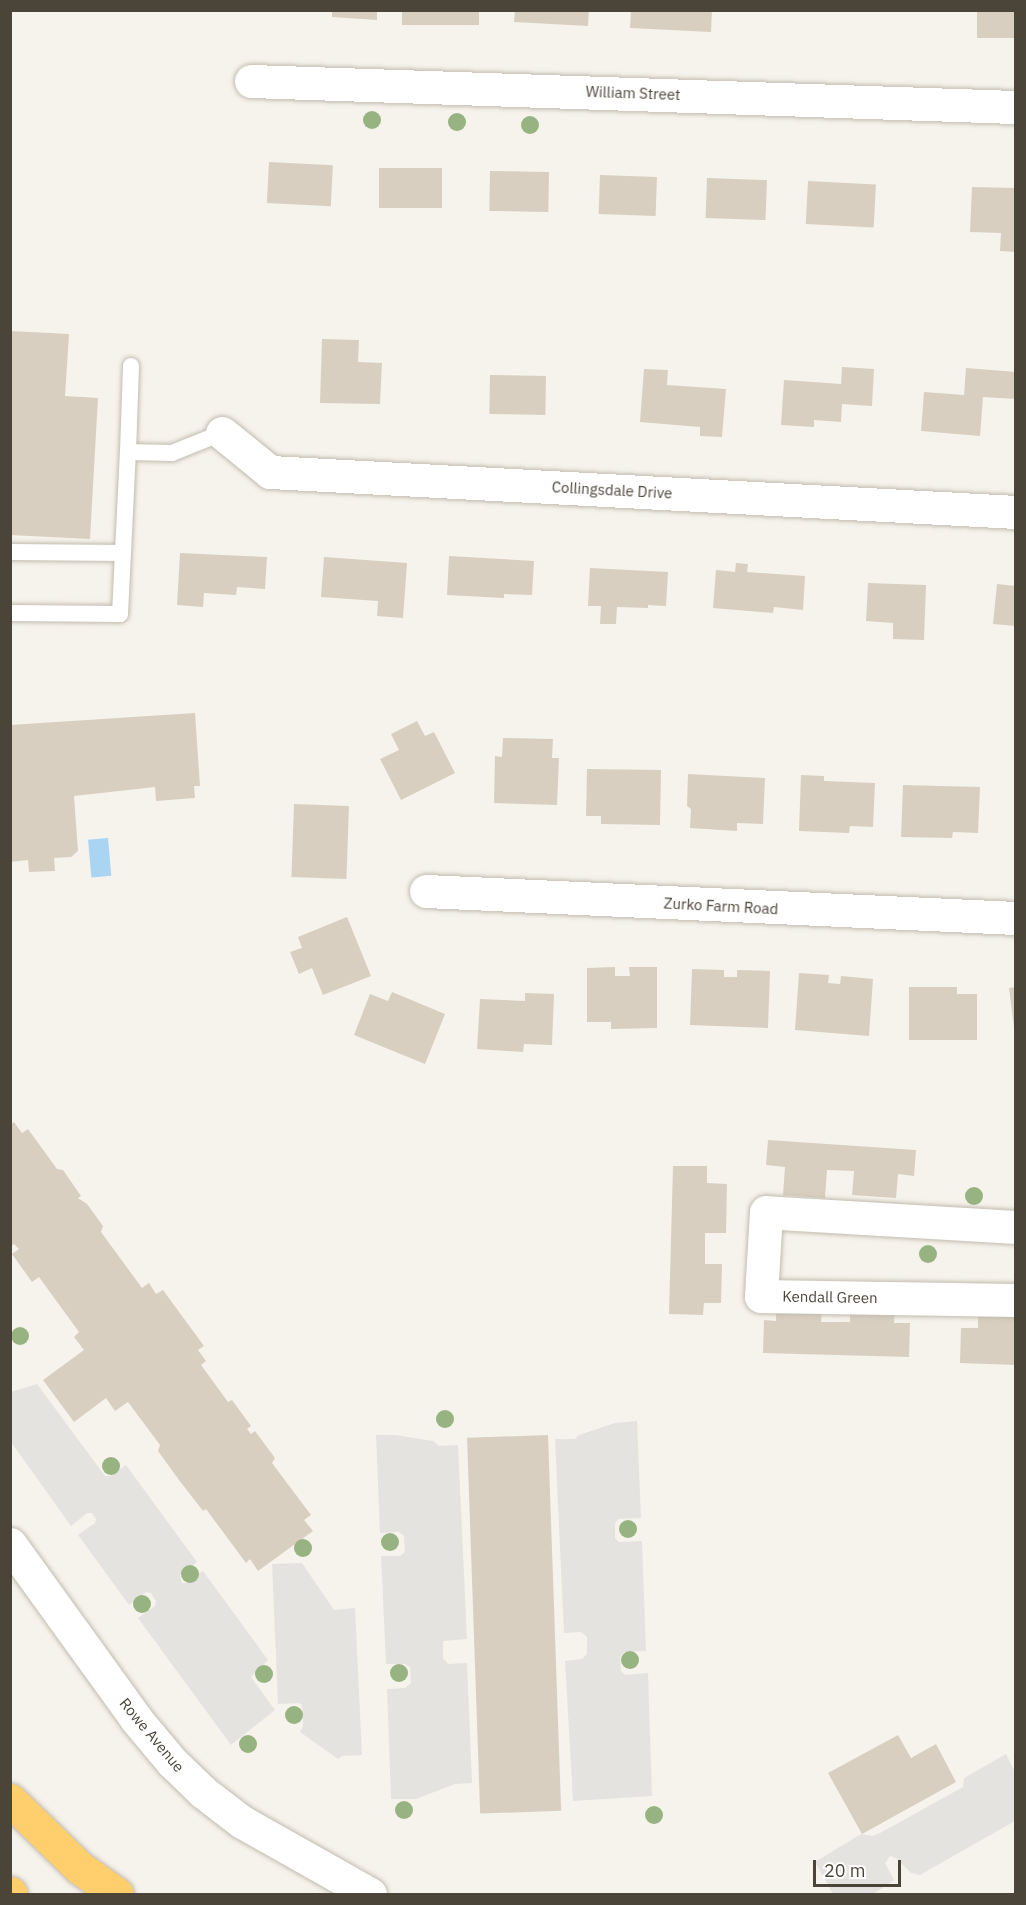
<!DOCTYPE html>
<html>
<head>
<meta charset="utf-8">
<style>
	body { margin:0 }
	#map { position:relative; width:1026px; height:1905px; overflow:hidden; background:#f6f3ec; font-family:"IBM Plex Sans",sans-serif }
	div>[style] { position:absolute }
	.parking>* { inset:0; background:#e5e3e0 }
	.water>* { inset:0; background:#a9d4f2; transform-origin:0 0 }
	.building>* { inset:0; background:#d8cfc1; transform-origin:0 0 }
	.roads { filter:drop-shadow(0 0 2px #c2bbae) drop-shadow(0 0 2px #c2bbae) }
	.service>* { height:16px; margin:-8px; padding:0 8px; transform-origin:8px; border-radius:8px; background:#fff }
	.minor>* { height:33px; margin:-16.5px; padding:0 16.5px; transform-origin:16.5px; border-radius:16.5px; background:#fff }
	.motorway>* { height:33px; margin:-16.5px; padding:0 16.5px; transform-origin:16.5px; border-radius:16.5px; background:#ffcf6e }
	.trees>* { width:18px; height:18px; margin:-9px; border-radius:50%; background:#97b381 }
	span { translate:-50% -50%; white-space:nowrap; text-align:center; line-height:1.15; -webkit-text-stroke:4.5px #fff; paint-order:stroke }
	.street-label { font-size:15px; color:#4b4439 }
	.frame { position:absolute; inset:0; border:12px solid #4b4439; pointer-events:none }
	.scale { position:absolute; left:813px; top:1860px; width:88px; height:27px; box-sizing:border-box; border:3px solid #4b4439; border-top:0; padding-left:8px; font-size:18px; line-height:21px; white-space:nowrap; color:#4b4439; -webkit-text-stroke:4px #fff; paint-order:stroke }
</style>
</head>
<body>
<div id="map">
	<div class="parking">
		<div style="clip-path:polygon(37px 1384px,105px 1476px,110px 1476px,126px 1465px,197px 1562px,180px 1575px,182px 1583px,186px 1583px,203px 1571px,268px 1660px,251px 1677px,275px 1710px,231px 1745px,138px 1618px,155px 1606px,156px 1601px,151px 1593px,146px 1592px,129px 1605px,78px 1535px,95px 1523px,96px 1519px,92px 1513px,87px 1513px,71px 1526px,11px 1442px,11px 1392px)"></div>
		<div style="clip-path:polygon(637px 1421px,641px 1518px,618px 1519px,615px 1524px,615px 1538px,619px 1542px,642px 1541px,646px 1651px,624px 1652px,620px 1657px,621px 1671px,625px 1675px,648px 1673px,652px 1796px,573px 1801px,565px 1661px,582px 1659px,587px 1654px,587px 1637px,581px 1632px,564px 1633px,555px 1439px,575px 1439px,579px 1435px,615px 1423px)"></div>
		<div style="clip-path:polygon(376px 1435px,395px 1435px,433px 1441px,439px 1446px,458px 1445px,467px 1639px,443px 1641px,443px 1658px,448px 1664px,467px 1663px,472px 1783px,455px 1784px,416px 1799px,391px 1799px,387px 1689px,405px 1688px,411px 1683px,410px 1667px,404px 1664px,386px 1664px,381px 1556px,400px 1556px,405px 1552px,404px 1536px,399px 1532px,380px 1533px)"></div>
		<div style="clip-path:polygon(302px 1563px,334px 1610px,355px 1608px,362px 1755px,342px 1756px,338px 1759px,300px 1732px,303px 1726px,302px 1705px,298px 1703px,278px 1704px,272px 1564px)"></div>
		<div style="clip-path:polygon(1006px 1754px,1015px 1772px,1015px 1821px,920px 1875px,911px 1873px,896px 1858px,890px 1856px,885px 1863px,894px 1880px,873px 1894px,833px 1894px,815px 1862px,861px 1834px,872px 1836px,880px 1833px,963px 1787px,964px 1778px)"></div>
	</div>
	<div class="water">
		<div style="left:108px;top:838px;width:38px;height:20px;rotate:85deg"></div>
	</div>
	<div class="building">
		<div style="clip-path:polygon(332px 10px,377px 10px,377px 20px,332px 17px)"></div>
		<div style="left:402px;top:10px;width:77px;height:15px"></div>
		<div style="clip-path:polygon(515px 10px,589px 10px,588px 26px,514px 22px)"></div>
		<div style="clip-path:polygon(631px 10px,712px 10px,711px 32px,630px 28px)"></div>
		<div style="left:977px;top:10px;width:39px;height:28px"></div>
		<div style="left:269px;top:162px;width:64px;height:41px;rotate:3deg"></div>
		<div style="left:379px;top:168px;width:63px;height:40px"></div>
		<div style="left:490px;top:171px;width:59px;height:40px;rotate:1deg"></div>
		<div style="left:600px;top:175px;width:57px;height:39px;rotate:2deg"></div>
		<div style="left:707px;top:178px;width:60px;height:40px;rotate:2deg"></div>
		<div style="left:808px;top:181px;width:68px;height:43px;rotate:3deg"></div>
		<div style="clip-path:polygon(972px 187px,1016px 188px,1016px 252px,1000px 251px,1001px 233px,970px 232px)"></div>
		<div style="clip-path:polygon(10px 331px,69px 334px,65px 396px,98px 398px,90px 539px,10px 535px)"></div>
		<div style="clip-path:polygon(322px 339px,359px 340px,358px 362px,382px 363px,380px 404px,320px 403px)"></div>
		<div style="clip-path:polygon(842px 367px,874px 369px,872px 406px,842px 404px,841px 422px,814px 420px,814px 427px,781px 425px,784px 380px,841px 384px)"></div>
		<div style="clip-path:polygon(966px 368px,1016px 372px,1016px 399px,983px 397px,980px 436px,921px 431px,924px 392px,964px 395px)"></div>
		<div style="clip-path:polygon(644px 369px,668px 370px,667px 385px,726px 389px,722px 437px,700px 436px,700px 427px,640px 422px)"></div>
		<div style="left:490px;top:375px;width:56px;height:39px;rotate:1deg"></div>
		<div style="clip-path:polygon(180px 553px,267px 557px,265px 589px,237px 587px,236px 595px,204px 593px,203px 607px,177px 605px)"></div>
		<div style="clip-path:polygon(449px 556px,534px 561px,532px 595px,504px 594px,504px 598px,447px 595px)"></div>
		<div style="clip-path:polygon(324px 557px,407px 563px,403px 618px,377px 616px,378px 601px,321px 597px)"></div>
		<div style="clip-path:polygon(736px 563px,748px 564px,747px 572px,805px 576px,803px 610px,774px 607px,773px 613px,713px 608px,716px 570px,735px 572px)"></div>
		<div style="clip-path:polygon(590px 568px,668px 572px,666px 606px,648px 605px,648px 608px,617px 607px,616px 624px,600px 624px,601px 606px,588px 606px)"></div>
		<div style="clip-path:polygon(868px 583px,926px 585px,924px 640px,893px 639px,893px 623px,866px 621px)"></div>
		<div style="clip-path:polygon(997px 584px,1016px 586px,1016px 626px,993px 624px)"></div>
		<div style="clip-path:polygon(195px 713px,200px 786px,194px 786px,195px 798px,156px 801px,155px 787px,74px 796px,78px 851px,71px 857px,54px 858px,55px 871px,29px 872px,28px 860px,10px 862px,10px 725px)"></div>
		<div style="clip-path:polygon(417px 721px,425px 736px,434px 732px,455px 773px,401px 800px,380px 759px,399px 750px,391px 734px)"></div>
		<div style="clip-path:polygon(503px 738px,553px 739px,552px 758px,559px 758px,557px 805px,494px 803px,495px 756px,502px 757px)"></div>
		<div style="clip-path:polygon(587px 769px,661px 770px,660px 825px,601px 824px,601px 816px,586px 816px)"></div>
		<div style="clip-path:polygon(688px 774px,765px 778px,763px 824px,737px 823px,737px 831px,690px 828px,691px 809px,687px 806px)"></div>
		<div style="clip-path:polygon(801px 775px,824px 776px,824px 781px,875px 783px,873px 827px,850px 826px,849px 833px,799px 831px)"></div>
		<div style="clip-path:polygon(903px 785px,980px 787px,978px 833px,953px 832px,952px 838px,901px 837px)"></div>
		<div style="left:294px;top:804px;width:55px;height:73px;rotate:2deg"></div>
		<div style="clip-path:polygon(347px 917px,371px 976px,323px 995px,312px 968px,299px 974px,290px 952px,302px 948px,298px 937px)"></div>
		<div style="clip-path:polygon(615px 967px,615px 976px,630px 976px,629px 967px,657px 967px,657px 1028px,611px 1029px,611px 1022px,587px 1022px,587px 968px)"></div>
		<div style="clip-path:polygon(692px 969px,724px 970px,724px 977px,737px 977px,737px 970px,770px 971px,768px 1028px,690px 1025px)"></div>
		<div style="clip-path:polygon(799px 973px,829px 975px,828px 983px,840px 984px,841px 976px,873px 979px,869px 1036px,795px 1030px)"></div>
		<div style="clip-path:polygon(909px 987px,957px 987px,957px 994px,977px 994px,977px 1040px,909px 1040px)"></div>
		<div style="clip-path:polygon(1016px 987px,1016px 1027px,1014px 1027px,1009px 988px)"></div>
		<div style="clip-path:polygon(392px 992px,445px 1014px,425px 1064px,354px 1035px,370px 994px,388px 1001px)"></div>
		<div style="clip-path:polygon(525px 993px,554px 994px,552px 1045px,524px 1044px,523px 1052px,477px 1049px,480px 999px,525px 1001px)"></div>
		<div style="clip-path:polygon(14px 1122px,22px 1133px,28px 1129px,57px 1169px,63px 1170px,81px 1196px,78px 1198px,87px 1204px,103px 1226px,101px 1232px,142px 1288px,149px 1283px,156px 1294px,163px 1290px,204px 1346px,198px 1350px,206px 1361px,201px 1365px,228px 1402px,232px 1400px,251px 1426px,247px 1429px,251px 1434px,255px 1431px,275px 1458px,272px 1463px,311px 1515px,304px 1520px,313px 1531px,258px 1571px,250px 1559px,246px 1563px,206px 1509px,203px 1511px,179px 1480px,158px 1451px,160px 1445px,128px 1402px,115px 1411px,106px 1398px,74px 1422px,43px 1380px,84px 1350px,74px 1337px,79px 1332px,39px 1277px,32px 1282px,12px 1254px,19px 1249px,14px 1244px,10px 1247px,10px 1125px)"></div>
		<div style="clip-path:polygon(768px 1140px,916px 1150px,914px 1176px,898px 1174px,896px 1198px,852px 1195px,854px 1171px,827px 1170px,825px 1198px,783px 1195px,785px 1167px,766px 1165px)"></div>
		<div style="clip-path:polygon(673px 1166px,707px 1166px,707px 1183px,727px 1184px,726px 1233px,705px 1233px,705px 1264px,722px 1264px,721px 1303px,704px 1303px,703px 1315px,669px 1314px)"></div>
		<div style="clip-path:polygon(776px 1306px,822px 1308px,821px 1322px,850px 1322px,850px 1308px,895px 1309px,894px 1323px,910px 1323px,909px 1357px,763px 1353px,764px 1320px,776px 1321px)"></div>
		<div style="clip-path:polygon(978px 1314px,1016px 1315px,1016px 1365px,960px 1363px,961px 1328px,978px 1328px)"></div>
		<div style="left:548px;top:1435px;width:376px;height:81px;rotate:88deg"></div>
		<div style="clip-path:polygon(898px 1735px,911px 1758px,936px 1744px,956px 1782px,862px 1834px,828px 1773px)"></div>
	</div>
	<div class="roads">
		<div class="service">
			<div style="left:128px;top:452px;width:86px;rotate:-88deg"></div>
			<div style="left:10px;top:552px;width:113px;rotate:0.5deg"></div>
			<div style="left:10px;top:613px;width:110px;rotate:0.5deg"></div>
			<div style="left:120px;top:614px;width:162px;rotate:-87.2deg"></div>
			<div style="left:128px;top:452px;width:44px;rotate:1.3deg"></div>
			<div style="left:172px;top:453px;width:54px;rotate:-21.8deg"></div>
		</div>
		<div class="minor">
			<div style="left:251px;top:81px;width:765px;rotate:1.95deg"></div>
			<div style="left:222px;top:433px;width:62px;rotate:39.1deg"></div>
			<div style="left:270px;top:472px;width:747px;rotate:3.07deg"></div>
			<div style="left:426px;top:891px;width:591px;rotate:2.62deg"></div>
			<div style="left:1016px;top:1227px;width:250px;rotate:-176.6deg"></div>
			<div style="left:766px;top:1212px;width:84px;rotate:93.4deg"></div>
			<div style="left:761px;top:1296px;width:255px;rotate:0.9deg"></div>
			<div style="left:10px;top:1544px;width:216px;rotate:54.2deg"></div>
			<div style="left:136px;top:1719px;width:56px;rotate:50.1deg"></div>
			<div style="left:172px;top:1762px;width:43px;rotate:44.1deg"></div>
			<div style="left:203px;top:1792px;width:49px;rotate:37.6deg"></div>
			<div style="left:242px;top:1822px;width:147px;rotate:29.4deg"></div>
		</div>
		<div class="motorway">
			<div style="left:10px;top:1800px;width:98px;rotate:44.2deg"></div>
			<div style="left:80px;top:1868px;width:45px;rotate:35.1deg"></div>
			<div style="left:10px;top:1893px;width:1px;rotate:45deg"></div>
		</div>
	</div>
	<div class="trees">
		<div style="left:372px;top:120px"></div>
		<div style="left:457px;top:122px"></div>
		<div style="left:530px;top:125px"></div>
		<div style="left:974px;top:1196px"></div>
		<div style="left:928px;top:1254px"></div>
		<div style="left:20px;top:1336px"></div>
		<div style="left:445px;top:1419px"></div>
		<div style="left:111px;top:1466px"></div>
		<div style="left:628px;top:1529px"></div>
		<div style="left:390px;top:1542px"></div>
		<div style="left:303px;top:1548px"></div>
		<div style="left:190px;top:1574px"></div>
		<div style="left:142px;top:1604px"></div>
		<div style="left:630px;top:1660px"></div>
		<div style="left:399px;top:1673px"></div>
		<div style="left:264px;top:1674px"></div>
		<div style="left:294px;top:1715px"></div>
		<div style="left:248px;top:1744px"></div>
		<div style="left:404px;top:1810px"></div>
		<div style="left:654px;top:1815px"></div>
	</div>
	<div class="street-label">
		<span style="left:633px;top:93px;rotate:2deg">William Street</span>
		<span style="left:612px;top:490px;rotate:3deg">Collingsdale Drive</span>
		<span style="left:721px;top:906px;rotate:3deg">Zurko Farm Road</span>
		<span style="left:830px;top:1297px;rotate:1deg">Kendall Green</span>
		<span style="left:152px;top:1735px;rotate:50deg">Rowe Avenue</span>
	</div>
	<div class="frame"></div>
	<div class="scale">20 m</div>
</div>
</body>
</html>
